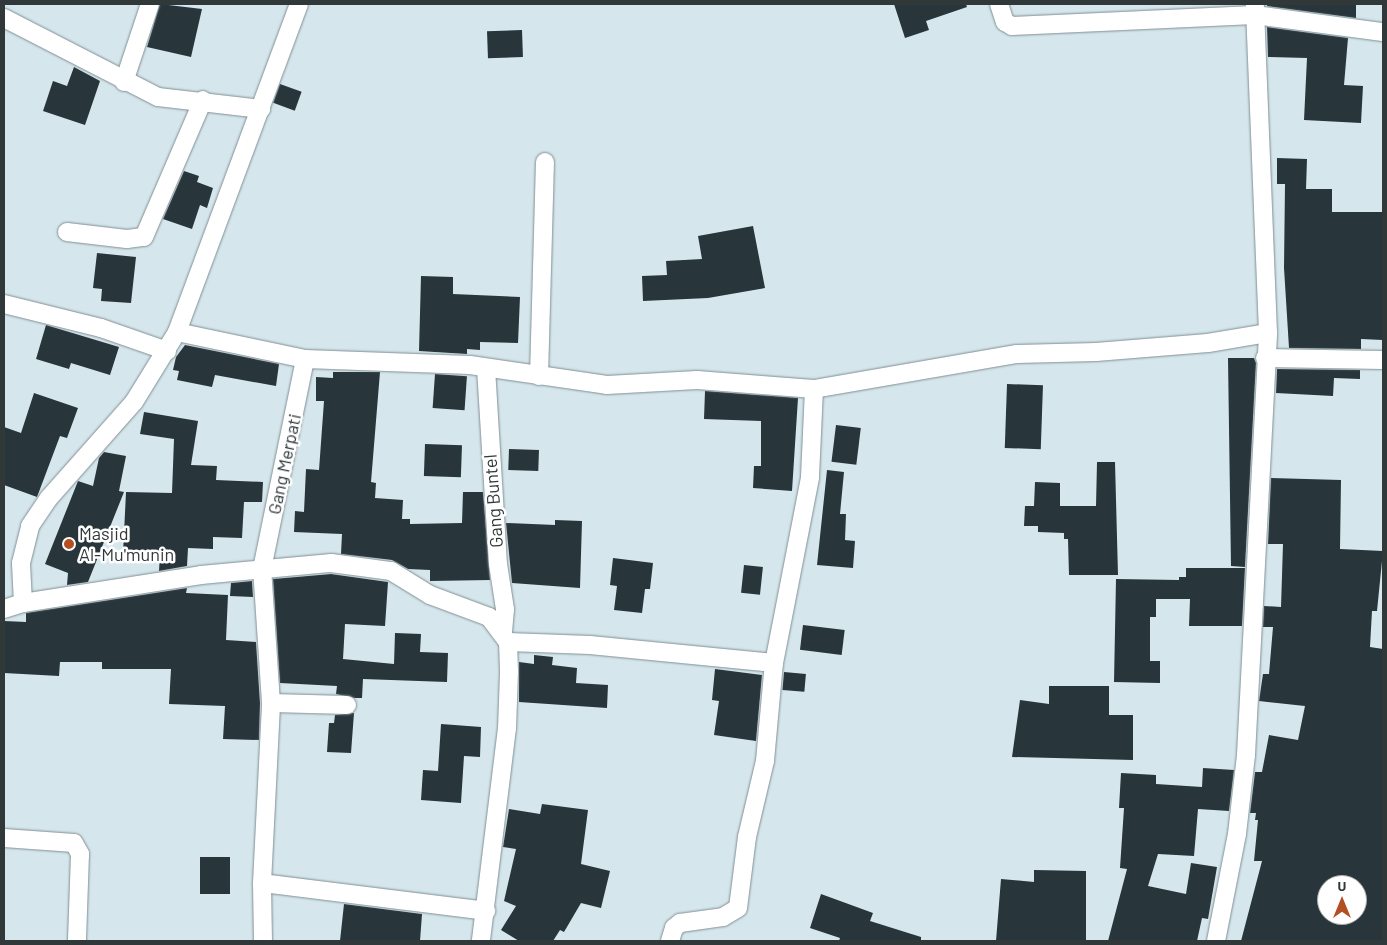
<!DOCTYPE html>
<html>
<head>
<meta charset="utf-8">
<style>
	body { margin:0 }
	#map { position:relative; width:1387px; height:945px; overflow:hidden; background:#d5e6ec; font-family:Barlow,sans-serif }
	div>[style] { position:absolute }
	.building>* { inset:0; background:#28353a; transform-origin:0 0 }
	.roads { filter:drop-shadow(0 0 1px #808f95) drop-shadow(0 0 1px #808f95) }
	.street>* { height:18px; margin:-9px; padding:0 9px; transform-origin:9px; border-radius:9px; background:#fff }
	.dots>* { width:14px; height:14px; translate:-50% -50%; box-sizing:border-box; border:2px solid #fff; border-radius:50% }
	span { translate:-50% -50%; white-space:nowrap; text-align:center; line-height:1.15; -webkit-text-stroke:5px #fff; paint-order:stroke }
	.street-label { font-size:18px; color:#31383a }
	.poi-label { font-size:18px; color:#31383a }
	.left { translate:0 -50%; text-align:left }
	.frame { position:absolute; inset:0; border:5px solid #31383a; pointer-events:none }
	.north { position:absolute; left:1317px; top:875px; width:50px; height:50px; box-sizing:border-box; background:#fff; border:1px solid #adafb0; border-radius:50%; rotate:0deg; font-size:14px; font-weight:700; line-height:20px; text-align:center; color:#31383a }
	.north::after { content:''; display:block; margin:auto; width:18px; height:22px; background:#b44e23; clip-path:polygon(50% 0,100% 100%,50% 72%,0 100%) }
</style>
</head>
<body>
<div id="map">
	<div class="building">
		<div style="clip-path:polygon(160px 4px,202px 9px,191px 57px,147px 47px)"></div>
		<div style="clip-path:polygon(894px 4px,966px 4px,967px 7px,926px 21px,929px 30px,905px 38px)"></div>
		<div style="clip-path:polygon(1267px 4px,1356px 4px,1356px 18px,1267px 6px)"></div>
		<div style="clip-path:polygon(1267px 27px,1348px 38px,1344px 85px,1363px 86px,1361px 123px,1304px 120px,1307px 58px,1268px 57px)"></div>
		<div style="left:522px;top:30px;width:27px;height:35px;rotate:88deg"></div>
		<div style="clip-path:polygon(74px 67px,100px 81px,85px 125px,43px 111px,53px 81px,67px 86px)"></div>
		<div style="left:280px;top:84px;width:23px;height:20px;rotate:20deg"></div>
		<div style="clip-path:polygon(1277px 158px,1307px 159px,1306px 189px,1332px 189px,1332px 212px,1383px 212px,1383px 340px,1361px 339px,1361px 349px,1289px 348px,1284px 268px,1285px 184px,1277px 184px)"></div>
		<div style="clip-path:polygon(184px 171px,199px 176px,197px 182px,213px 188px,207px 208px,200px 205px,192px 229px,163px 219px)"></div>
		<div style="clip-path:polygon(753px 226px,765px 288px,708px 298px,643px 301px,642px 276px,667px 275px,666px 261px,702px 259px,698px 236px)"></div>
		<div style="clip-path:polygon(97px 253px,136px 257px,131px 303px,101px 301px,102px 289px,93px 288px)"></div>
		<div style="clip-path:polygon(421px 276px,453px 277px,453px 294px,520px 297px,518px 343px,480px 342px,480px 350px,467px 349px,467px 354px,419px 351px)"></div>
		<div style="clip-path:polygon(46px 325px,119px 347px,110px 375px,71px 363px,69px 369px,36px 359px)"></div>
		<div style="clip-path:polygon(185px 345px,279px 364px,276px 386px,215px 375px,212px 387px,177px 380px,179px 371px,173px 370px,176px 357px)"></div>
		<div style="clip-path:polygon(1228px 358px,1254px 358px,1256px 363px,1245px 567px,1231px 566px)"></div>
		<div style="clip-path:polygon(1277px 369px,1360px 370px,1360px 379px,1334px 378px,1333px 396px,1276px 393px)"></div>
		<div style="clip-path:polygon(333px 372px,380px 372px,371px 482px,376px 483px,375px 498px,403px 500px,402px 519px,410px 519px,410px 524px,462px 523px,463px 492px,483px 492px,490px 580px,430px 581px,430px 570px,408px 569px,392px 560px,341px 554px,342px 534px,294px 532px,295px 511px,304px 512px,306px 469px,319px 470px,324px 401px,316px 401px,316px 377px,333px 378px)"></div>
		<div style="left:435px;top:374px;width:32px;height:34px;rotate:4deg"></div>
		<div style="left:1007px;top:384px;width:36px;height:64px;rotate:2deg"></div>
		<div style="clip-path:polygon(705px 391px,798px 398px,792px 491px,753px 488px,754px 466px,761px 466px,761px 421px,704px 419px)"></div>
		<div style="clip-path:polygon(34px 393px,78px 408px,67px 438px,60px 436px,37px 497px,4px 485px,4px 427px,21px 433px)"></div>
		<div style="clip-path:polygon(144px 412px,198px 421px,191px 465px,217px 466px,216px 480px,263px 482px,262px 502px,244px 502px,242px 538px,213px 537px,213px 549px,188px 548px,187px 566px,159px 571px,160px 554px,123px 554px,126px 492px,172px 493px,174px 439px,140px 434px)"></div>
		<div style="left:836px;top:425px;width:25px;height:37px;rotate:7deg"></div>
		<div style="left:425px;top:444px;width:37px;height:32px;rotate:2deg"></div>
		<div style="left:509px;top:449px;width:30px;height:21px;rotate:2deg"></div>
		<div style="clip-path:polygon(104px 452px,126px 456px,119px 491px,124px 492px,88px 582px,67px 585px,68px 573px,45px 564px,78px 481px,93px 486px,99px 458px)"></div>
		<div style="clip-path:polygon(1097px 462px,1115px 462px,1118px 575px,1069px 575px,1068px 539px,1064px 539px,1064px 533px,1038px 532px,1038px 526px,1024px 526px,1025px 506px,1034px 506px,1035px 482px,1060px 483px,1060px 506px,1096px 506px)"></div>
		<div style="clip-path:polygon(827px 470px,844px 472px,840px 514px,846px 514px,845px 540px,855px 541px,853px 568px,817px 565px)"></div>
		<div style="clip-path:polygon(evenodd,1271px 478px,1341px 480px,1340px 549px,1383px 551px,1377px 611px,1372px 611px,1370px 647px,1383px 649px,1383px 941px,1241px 941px,1262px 861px,1254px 861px,1258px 820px,1255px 820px,1256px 813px,1250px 813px,1255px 772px,1262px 772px,1269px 735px,1298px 740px,1305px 706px,1259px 701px,1263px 674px,1269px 674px,1273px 627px,1263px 627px,1264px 606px,1281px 607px,1283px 544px,1268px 544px,1271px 478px,1327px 885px,1357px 885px,1357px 915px,1327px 915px,1327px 885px)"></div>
		<div style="clip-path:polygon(555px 520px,582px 521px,580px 588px,512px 583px,506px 523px,555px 525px)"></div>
		<div style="clip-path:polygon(613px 558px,653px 563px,650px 589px,645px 589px,642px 613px,614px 610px,617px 586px,610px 585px)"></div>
		<div style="left:744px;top:565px;width:19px;height:28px;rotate:6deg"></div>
		<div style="clip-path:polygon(1186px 568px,1245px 568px,1242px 626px,1189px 626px,1190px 599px,1156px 599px,1156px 617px,1150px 617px,1150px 661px,1160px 661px,1160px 683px,1114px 682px,1116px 579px,1179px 580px,1179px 577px,1186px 577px)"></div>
		<div style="clip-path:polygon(331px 574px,388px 582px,385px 626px,345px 624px,343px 659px,394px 664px,395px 633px,421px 634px,420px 652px,448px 653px,447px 682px,363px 679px,362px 698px,355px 698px,336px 694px,337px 686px,280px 683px,273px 579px)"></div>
		<div style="clip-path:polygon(252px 581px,253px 597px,230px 596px,231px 583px)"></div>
		<div style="clip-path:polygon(187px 588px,186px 593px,228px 595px,226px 640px,256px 642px,260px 703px,259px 740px,223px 739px,225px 706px,169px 704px,171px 669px,102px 669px,102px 662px,60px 662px,59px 676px,4px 673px,4px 621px,26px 622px,26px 613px)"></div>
		<div style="left:803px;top:625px;width:42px;height:25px;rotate:7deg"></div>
		<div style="clip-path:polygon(534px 655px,553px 657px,552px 665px,577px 668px,576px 683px,608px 685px,607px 708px,519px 702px,519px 662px,534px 664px)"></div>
		<div style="clip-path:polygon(715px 669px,762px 675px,756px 741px,714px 735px,719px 701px,712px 700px)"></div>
		<div style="left:784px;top:672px;width:22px;height:18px;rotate:5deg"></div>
		<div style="clip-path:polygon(1049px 686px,1109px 686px,1109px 715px,1133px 715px,1133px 760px,1012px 757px,1020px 700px,1049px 704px)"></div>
		<div style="clip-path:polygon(354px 713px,351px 753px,327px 752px,329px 723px,334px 723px,335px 715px)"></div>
		<div style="clip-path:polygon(441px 724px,481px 727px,480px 757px,464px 756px,461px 803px,421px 800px,423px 770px,438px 771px)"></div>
		<div style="clip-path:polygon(1203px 768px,1234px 770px,1229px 811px,1198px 809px,1194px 856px,1158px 854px,1148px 886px,1186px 894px,1191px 863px,1217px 867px,1208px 919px,1202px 918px,1197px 941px,1108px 941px,1127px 869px,1120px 868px,1124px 808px,1119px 808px,1121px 773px,1156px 775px,1156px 784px,1202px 787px)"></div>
		<div style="clip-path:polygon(542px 804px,588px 810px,581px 864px,610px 871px,601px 908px,581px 903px,564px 932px,560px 930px,553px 941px,519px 941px,501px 930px,516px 906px,504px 901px,516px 849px,503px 847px,509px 809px,540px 814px)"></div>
		<div style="left:200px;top:857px;width:30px;height:37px"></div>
		<div style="clip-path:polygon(1034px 870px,1086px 871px,1086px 941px,996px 941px,1001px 879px,1034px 882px)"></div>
		<div style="clip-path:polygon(821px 894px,873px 913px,870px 921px,921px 937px,921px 941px,839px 941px,840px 938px,810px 928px)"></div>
		<div style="clip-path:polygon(344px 904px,422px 914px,420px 941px,340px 941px)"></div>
	</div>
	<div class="roads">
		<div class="street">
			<div style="left:999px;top:4px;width:19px;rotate:72deg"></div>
			<div style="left:1005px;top:22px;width:8px;rotate:30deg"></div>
			<div style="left:1012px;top:26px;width:243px;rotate:-2.6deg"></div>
			<div style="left:1255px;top:15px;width:129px;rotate:7.6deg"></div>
			<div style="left:4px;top:18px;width:173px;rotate:27.2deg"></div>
			<div style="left:158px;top:97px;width:104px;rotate:6.6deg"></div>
			<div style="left:124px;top:82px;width:82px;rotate:-71.6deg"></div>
			<div style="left:67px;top:232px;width:60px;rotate:6.7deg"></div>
			<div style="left:127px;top:239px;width:17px;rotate:-7deg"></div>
			<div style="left:144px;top:237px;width:149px;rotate:-66.7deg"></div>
			<div style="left:4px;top:304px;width:100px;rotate:13.9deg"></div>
			<div style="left:101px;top:328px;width:70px;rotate:19.2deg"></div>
			<div style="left:177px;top:332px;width:131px;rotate:11.9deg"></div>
			<div style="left:305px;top:359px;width:165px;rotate:2.1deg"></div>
			<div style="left:470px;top:365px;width:138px;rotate:8.3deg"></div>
			<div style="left:607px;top:385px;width:90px;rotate:-3.2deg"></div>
			<div style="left:697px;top:380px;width:117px;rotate:4.4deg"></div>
			<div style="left:814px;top:389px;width:206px;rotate:-9.8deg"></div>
			<div style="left:1017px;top:354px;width:79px;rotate:-1.5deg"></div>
			<div style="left:1096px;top:352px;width:112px;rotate:-4.6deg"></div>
			<div style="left:1208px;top:343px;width:61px;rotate:-9.5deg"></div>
			<div style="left:1265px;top:358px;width:118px;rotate:1deg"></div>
			<div style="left:486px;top:368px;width:196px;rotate:86.5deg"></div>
			<div style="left:498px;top:564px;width:46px;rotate:81.2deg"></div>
			<div style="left:505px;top:609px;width:24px;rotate:95deg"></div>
			<div style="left:539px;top:376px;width:214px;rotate:-88.4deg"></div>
			<div style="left:23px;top:603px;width:40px;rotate:-92.9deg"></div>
			<div style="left:21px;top:563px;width:38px;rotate:-76deg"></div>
			<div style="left:30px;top:526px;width:34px;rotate:-56deg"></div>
			<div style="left:49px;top:498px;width:128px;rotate:-48.5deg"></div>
			<div style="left:134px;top:402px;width:82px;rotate:-58.4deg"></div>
			<div style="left:177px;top:332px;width:350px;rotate:-69.6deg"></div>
			<div style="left:4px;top:609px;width:20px;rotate:-18deg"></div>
			<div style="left:23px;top:603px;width:180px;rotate:-8.9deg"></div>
			<div style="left:201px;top:575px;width:131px;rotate:-5.3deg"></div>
			<div style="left:331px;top:563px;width:61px;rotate:7.6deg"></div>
			<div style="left:391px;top:571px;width:46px;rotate:31.6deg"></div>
			<div style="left:430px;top:595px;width:63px;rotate:20.4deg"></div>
			<div style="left:489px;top:617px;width:31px;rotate:53deg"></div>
			<div style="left:508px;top:642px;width:30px;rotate:88deg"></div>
			<div style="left:509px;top:672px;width:56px;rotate:92deg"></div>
			<div style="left:507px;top:728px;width:215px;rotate:97deg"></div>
			<div style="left:508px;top:642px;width:82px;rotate:2.1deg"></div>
			<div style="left:590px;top:645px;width:185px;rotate:5.6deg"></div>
			<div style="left:271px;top:703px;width:76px;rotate:1.5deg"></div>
			<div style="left:4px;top:838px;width:70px;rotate:4.1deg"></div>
			<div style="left:74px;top:843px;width:13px;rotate:61deg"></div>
			<div style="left:80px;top:854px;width:87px;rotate:92deg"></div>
			<div style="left:262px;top:883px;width:180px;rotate:-87.1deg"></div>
			<div style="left:271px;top:703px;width:134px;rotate:-93.8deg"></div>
			<div style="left:262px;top:569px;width:214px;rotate:-78.4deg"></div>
			<div style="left:263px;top:941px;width:58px;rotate:-91deg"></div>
			<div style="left:262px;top:883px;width:226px;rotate:7.1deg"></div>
			<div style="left:670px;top:941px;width:14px;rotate:-73deg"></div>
			<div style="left:674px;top:928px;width:8px;rotate:-40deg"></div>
			<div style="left:680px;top:923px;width:43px;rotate:-7.9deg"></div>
			<div style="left:723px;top:917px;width:17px;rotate:-31deg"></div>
			<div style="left:738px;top:908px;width:72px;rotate:-82.8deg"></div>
			<div style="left:747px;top:837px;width:78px;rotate:-76.7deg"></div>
			<div style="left:765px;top:761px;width:98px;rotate:-84.8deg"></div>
			<div style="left:774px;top:663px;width:189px;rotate:-79deg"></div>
			<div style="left:810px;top:477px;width:88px;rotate:-87.4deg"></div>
			<div style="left:1216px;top:941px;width:109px;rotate:-78.9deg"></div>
			<div style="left:1237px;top:834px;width:80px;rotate:-83.5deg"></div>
			<div style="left:1246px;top:755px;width:423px;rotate:-87deg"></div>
			<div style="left:1268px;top:333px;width:329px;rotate:-92.3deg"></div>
		</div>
	</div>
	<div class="dots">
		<div style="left:69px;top:544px;background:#b44e23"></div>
	</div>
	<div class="street-label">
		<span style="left:284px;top:464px;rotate:-78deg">Gang Merpati</span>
		<span style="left:493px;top:501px;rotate:-94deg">Gang Buntel</span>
	</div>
	<div class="poi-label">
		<span class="left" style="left:79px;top:544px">Masjid<br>Al-Mu'munin</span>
	</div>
	<div class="frame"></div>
	<div class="north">U</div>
</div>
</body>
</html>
